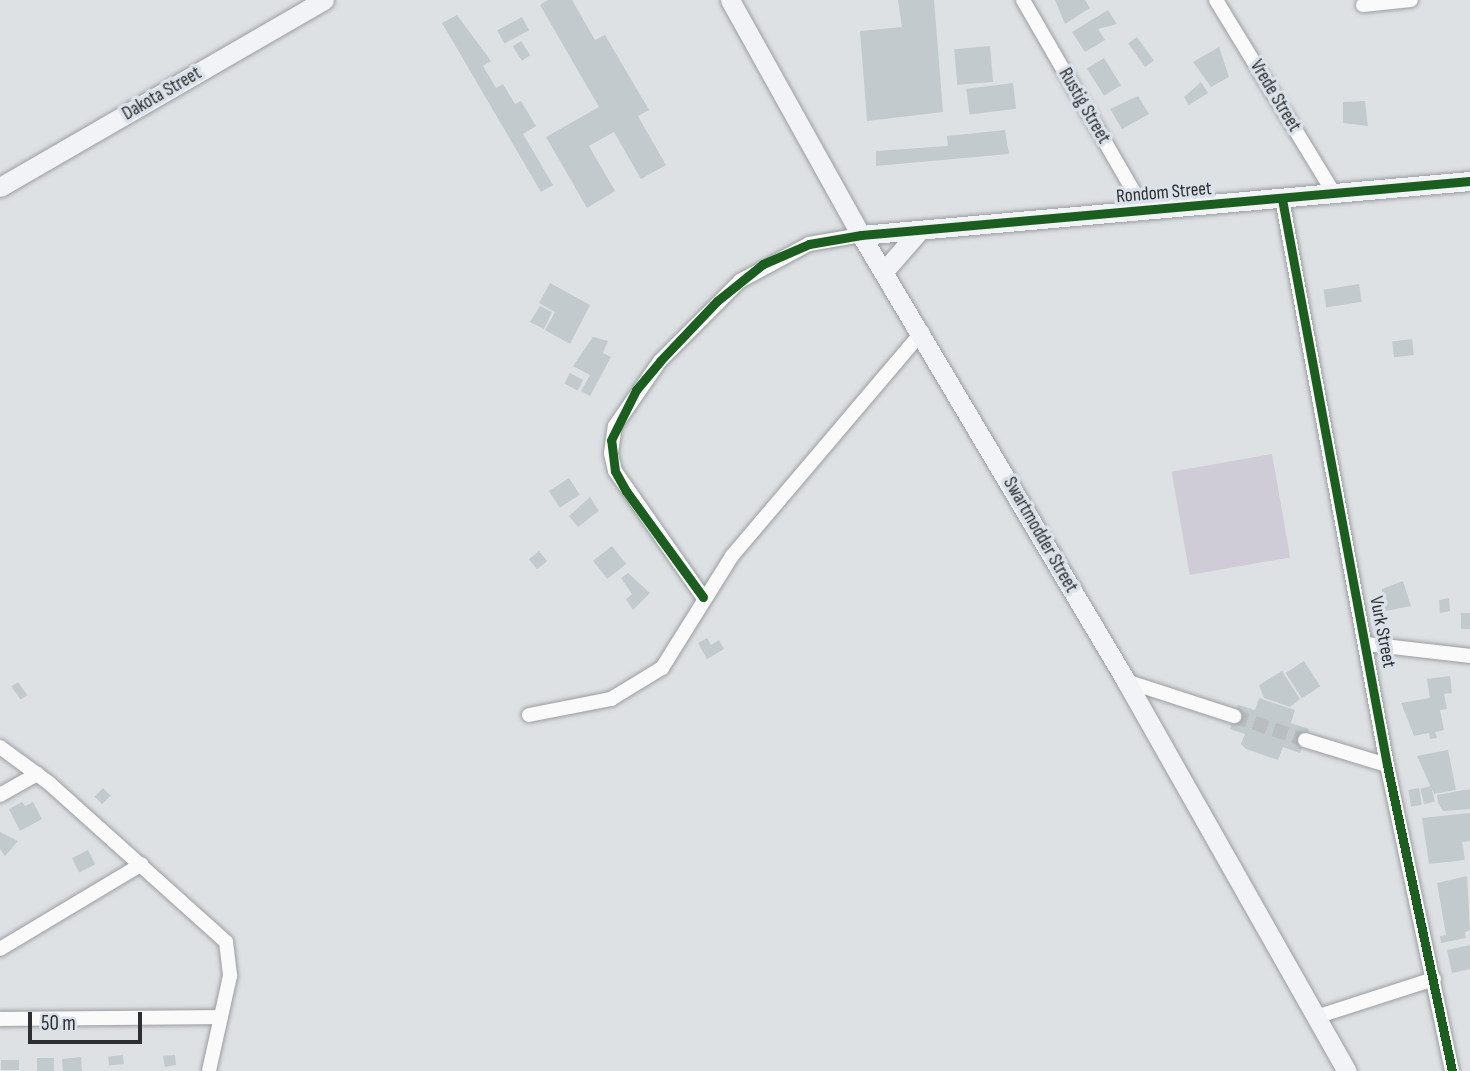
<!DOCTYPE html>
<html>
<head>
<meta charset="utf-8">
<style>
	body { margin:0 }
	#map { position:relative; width:1470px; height:1071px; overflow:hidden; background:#dee1e4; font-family:"Sofia Sans Condensed",sans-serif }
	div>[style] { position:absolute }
	.green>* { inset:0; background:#cfccd8; transform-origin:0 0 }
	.building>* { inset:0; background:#c2cace; transform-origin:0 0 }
	.street-tunnel>* { height:14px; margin-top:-7px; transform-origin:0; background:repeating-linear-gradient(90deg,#babdc0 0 14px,transparent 0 21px) }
	.roads { filter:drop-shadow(0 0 2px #9a9d9f) drop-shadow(0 0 2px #9a9d9f) }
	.street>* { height:14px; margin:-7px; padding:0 7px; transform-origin:7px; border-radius:7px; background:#fafafb }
	.secondary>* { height:19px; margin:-9.5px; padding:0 9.5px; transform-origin:9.5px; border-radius:9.5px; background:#f2f3f7 }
	.cycleway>* { height:9px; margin:-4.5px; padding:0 4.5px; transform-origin:4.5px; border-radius:4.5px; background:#1b5e20 }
	span { translate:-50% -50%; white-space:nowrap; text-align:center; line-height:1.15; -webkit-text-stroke:7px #dae1e8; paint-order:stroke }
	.street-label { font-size:19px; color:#2c2e31 }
	.scale { position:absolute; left:28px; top:1012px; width:114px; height:32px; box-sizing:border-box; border:4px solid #2c2e31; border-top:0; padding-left:9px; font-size:21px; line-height:24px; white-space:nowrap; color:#2c2e31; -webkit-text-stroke:5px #dae1e8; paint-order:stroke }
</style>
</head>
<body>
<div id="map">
	<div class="green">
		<div style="left:1272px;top:454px;width:105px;height:102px;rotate:80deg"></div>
	</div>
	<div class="building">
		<div style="clip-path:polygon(548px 0,572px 0,595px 40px,605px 35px,649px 110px,638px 116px,666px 165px,641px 179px,614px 132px,589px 146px,615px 191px,587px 208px,546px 137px,599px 107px,540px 5px)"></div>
		<div style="clip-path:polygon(898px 0,934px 0,943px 112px,867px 121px,860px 31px,902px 27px)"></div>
		<div style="clip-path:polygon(1055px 0,1085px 0,1090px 8px,1065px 24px)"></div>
		<div style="clip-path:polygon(1108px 10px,1117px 24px,1098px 29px,1105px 40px,1085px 52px,1072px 32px)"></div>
		<div style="clip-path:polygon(457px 15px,491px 61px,483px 66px,496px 88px,503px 84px,515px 104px,521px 101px,536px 126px,523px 134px,553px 185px,541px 192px,442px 23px)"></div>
		<div style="left:522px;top:17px;width:15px;height:28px;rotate:62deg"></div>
		<div style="left:1137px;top:37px;width:29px;height:11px;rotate:54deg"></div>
		<div style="left:521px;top:41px;width:17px;height:10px;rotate:57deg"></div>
		<div style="left:990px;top:46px;width:36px;height:36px;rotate:85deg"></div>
		<div style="clip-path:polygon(1219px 47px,1229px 77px,1211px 87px,1193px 62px)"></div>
		<div style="left:1104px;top:58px;width:32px;height:20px;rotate:58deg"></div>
		<div style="clip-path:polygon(1201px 82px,1208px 93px,1189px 105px,1184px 97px)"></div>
		<div style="left:1013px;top:83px;width:26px;height:47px;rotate:83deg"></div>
		<div style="clip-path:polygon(1138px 96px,1149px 114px,1122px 129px,1110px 109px)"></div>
		<div style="clip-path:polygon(1365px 101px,1368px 126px,1343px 123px,1343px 102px)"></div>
		<div style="clip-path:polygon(1005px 130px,1009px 154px,876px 166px,876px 151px,948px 146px,947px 136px)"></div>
		<div style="clip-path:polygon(550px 283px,590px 305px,570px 344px,545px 330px,555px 312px,539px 303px)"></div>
		<div style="left:1359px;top:284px;width:18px;height:36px;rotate:81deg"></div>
		<div style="clip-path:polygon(540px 306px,552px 312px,544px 329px,530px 322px)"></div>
		<div style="clip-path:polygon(593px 337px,608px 341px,603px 353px,611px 357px,590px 396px,581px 391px,590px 375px,573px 366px)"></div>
		<div style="left:1412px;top:339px;width:16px;height:20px;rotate:83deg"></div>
		<div style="left:570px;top:373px;width:15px;height:12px;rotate:28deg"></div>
		<div style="left:569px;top:478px;width:20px;height:24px;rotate:57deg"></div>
		<div style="clip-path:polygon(590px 497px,599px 511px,578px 527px,569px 516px)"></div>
		<div style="left:612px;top:546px;width:23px;height:24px;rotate:52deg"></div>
		<div style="left:539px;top:551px;width:13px;height:13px;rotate:51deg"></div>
		<div style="clip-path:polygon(628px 573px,650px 593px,633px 610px,626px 599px,632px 594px,621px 578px)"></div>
		<div style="clip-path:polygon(1403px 581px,1411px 606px,1381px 612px,1382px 589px)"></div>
		<div style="clip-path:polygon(1449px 598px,1450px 611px,1440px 613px,1439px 600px)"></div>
		<div style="left:1470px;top:613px;width:16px;height:9px;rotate:90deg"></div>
		<div style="clip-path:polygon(707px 638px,711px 645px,719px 640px,724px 649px,707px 659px,698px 643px)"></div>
		<div style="left:1304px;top:661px;width:30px;height:22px;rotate:57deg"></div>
		<div style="clip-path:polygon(1282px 671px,1300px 699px,1290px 707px,1264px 698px,1259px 685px)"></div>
		<div style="clip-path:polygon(1450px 676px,1452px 693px,1444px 694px,1447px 709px,1440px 710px,1444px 730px,1435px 732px,1437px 738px,1430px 739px,1429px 733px,1414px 736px,1401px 703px,1430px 698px,1427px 679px)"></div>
		<div style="left:18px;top:682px;width:16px;height:8px;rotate:55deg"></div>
		<div style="clip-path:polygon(1259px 698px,1295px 710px,1291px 723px,1309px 729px,1300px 753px,1283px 747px,1278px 760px,1246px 749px,1241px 744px,1245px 734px,1230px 729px,1238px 705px,1255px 710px)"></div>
		<div style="clip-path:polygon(1448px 750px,1456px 790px,1434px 794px,1417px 756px)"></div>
		<div style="left:1431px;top:786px;width:16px;height:11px;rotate:76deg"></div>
		<div style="left:103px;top:788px;width:11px;height:12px;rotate:45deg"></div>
		<div style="left:1419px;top:788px;width:17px;height:11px;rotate:80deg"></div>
		<div style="clip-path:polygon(1470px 789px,1470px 809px,1443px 811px,1438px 803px,1437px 795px)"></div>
		<div style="clip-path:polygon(22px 802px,25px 806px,33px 802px,42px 819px,20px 831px,9px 809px)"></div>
		<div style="clip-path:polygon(1470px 813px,1470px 841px,1462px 842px,1465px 860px,1429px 864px,1422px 818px)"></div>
		<div style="clip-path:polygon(0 832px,18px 841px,5px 856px,0 849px)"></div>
		<div style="left:88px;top:850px;width:16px;height:18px;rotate:63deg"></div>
		<div style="clip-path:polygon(1467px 876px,1470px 930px,1465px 932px,1466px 938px,1441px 943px,1440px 936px,1446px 935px,1437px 883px)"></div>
		<div style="clip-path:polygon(1470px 945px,1470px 969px,1452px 973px,1447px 950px)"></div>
		<div style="left:123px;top:1055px;width:9px;height:15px;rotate:84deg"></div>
		<div style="clip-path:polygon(175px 1055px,176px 1065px,165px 1067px,163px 1056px)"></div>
		<div style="clip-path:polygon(81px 1057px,82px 1071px,63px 1071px,62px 1059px)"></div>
		<div style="left:37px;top:1058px;width:17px;height:13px"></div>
		<div style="left:1px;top:1060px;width:18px;height:10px"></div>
	</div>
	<div class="street-tunnel">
		<div style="left:1234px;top:716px;width:75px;rotate:18.7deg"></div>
	</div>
	<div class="roads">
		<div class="street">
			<div style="left:1023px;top:0;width:246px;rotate:60deg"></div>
			<div style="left:1216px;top:0;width:226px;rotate:58.6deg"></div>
			<div style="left:1363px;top:5px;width:48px;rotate:-5.9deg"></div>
			<div style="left:1282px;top:199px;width:576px;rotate:79.49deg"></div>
			<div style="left:1387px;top:765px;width:313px;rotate:78deg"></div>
			<div style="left:703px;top:597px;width:154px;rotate:-124.9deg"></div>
			<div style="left:615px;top:471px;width:18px;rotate:-103deg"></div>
			<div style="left:611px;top:453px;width:27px;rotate:-82deg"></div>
			<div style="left:615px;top:426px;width:79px;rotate:-55.3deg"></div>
			<div style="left:660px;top:361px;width:113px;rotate:-45deg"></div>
			<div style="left:740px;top:281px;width:78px;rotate:-28.2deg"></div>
			<div style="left:809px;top:244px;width:53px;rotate:-9.8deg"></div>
			<div style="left:1367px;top:644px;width:104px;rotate:6.6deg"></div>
			<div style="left:1126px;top:681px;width:114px;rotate:18deg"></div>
			<div style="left:529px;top:715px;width:84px;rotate:-11deg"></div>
			<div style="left:611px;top:699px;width:60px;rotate:-31.3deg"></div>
			<div style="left:662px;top:668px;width:132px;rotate:-58deg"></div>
			<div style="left:732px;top:556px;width:294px;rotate:-49.7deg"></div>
			<div style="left:1305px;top:740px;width:86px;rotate:17deg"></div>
			<div style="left:0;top:747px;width:61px;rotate:36.3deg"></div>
			<div style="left:49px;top:783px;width:238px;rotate:41.9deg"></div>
			<div style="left:226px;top:942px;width:34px;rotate:83deg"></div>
			<div style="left:230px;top:976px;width:97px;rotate:102.5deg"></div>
			<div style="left:0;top:795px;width:43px;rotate:-29.6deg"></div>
			<div style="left:0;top:949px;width:165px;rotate:-30.9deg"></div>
			<div style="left:1316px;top:1017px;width:124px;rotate:-17.9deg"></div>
			<div style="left:0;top:1019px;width:221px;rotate:-0.5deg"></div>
		</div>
		<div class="secondary">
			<div style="left:730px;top:0;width:269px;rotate:60.9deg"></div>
			<div style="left:861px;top:235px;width:519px;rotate:59.28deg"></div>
			<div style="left:1126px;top:681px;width:448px;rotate:60.5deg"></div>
			<div style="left:0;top:187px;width:374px;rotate:-30deg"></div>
			<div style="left:861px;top:235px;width:611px;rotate:-5.07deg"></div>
			<div style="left:884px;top:271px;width:53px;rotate:-48.8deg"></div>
		</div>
	</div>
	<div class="cycleway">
		<div style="left:1282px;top:199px;width:576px;rotate:79.49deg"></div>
		<div style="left:1387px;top:765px;width:313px;rotate:78deg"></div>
		<div style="left:703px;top:597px;width:131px;rotate:-126deg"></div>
		<div style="left:626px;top:491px;width:23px;rotate:-119deg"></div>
		<div style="left:615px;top:471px;width:31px;rotate:-97deg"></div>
		<div style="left:611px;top:440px;width:56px;rotate:-63.4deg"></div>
		<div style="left:636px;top:390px;width:38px;rotate:-50deg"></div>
		<div style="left:660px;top:361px;width:83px;rotate:-46.5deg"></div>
		<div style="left:717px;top:301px;width:59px;rotate:-38.8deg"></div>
		<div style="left:763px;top:264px;width:50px;rotate:-23.5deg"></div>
		<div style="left:809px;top:244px;width:53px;rotate:-9.8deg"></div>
		<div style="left:861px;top:235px;width:611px;rotate:-5.07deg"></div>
	</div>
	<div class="street-label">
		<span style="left:162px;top:94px;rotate:-30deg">Dakota Street</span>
		<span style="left:1275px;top:96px;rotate:59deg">Vrede Street</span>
		<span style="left:1084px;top:106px;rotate:60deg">Rustig Street</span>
		<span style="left:1164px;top:193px;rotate:-5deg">Rondom Street</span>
		<span style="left:1040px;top:535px;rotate:60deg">Swartmodder Street</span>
		<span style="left:1382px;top:632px;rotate:79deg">Vurk Street</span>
	</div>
	<div class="scale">50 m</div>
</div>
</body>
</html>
